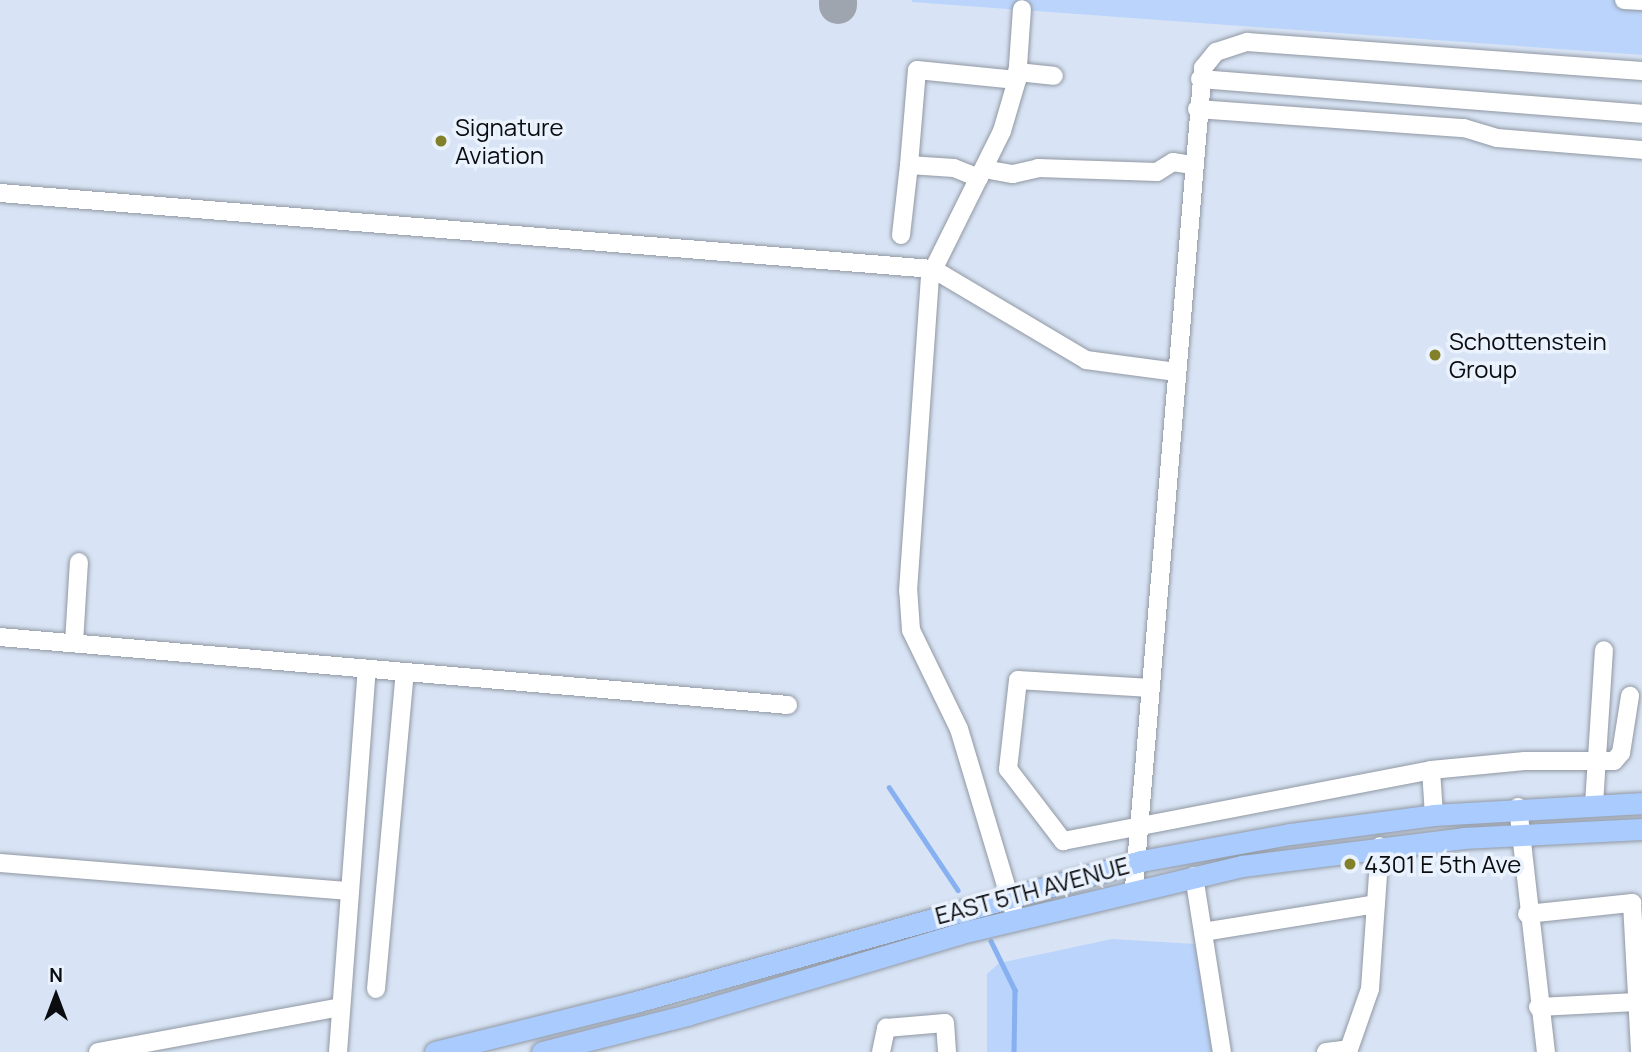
<!DOCTYPE html>
<html>
<head>
<meta charset="utf-8">
<style>
	body { margin:0 }
	#map { position:relative; width:1642px; height:1052px; overflow:hidden; background:#eaf2fe; font-family:Manrope,sans-serif }
	div>[style] { position:absolute }
	.built>* { inset:0; background:#d8e4f5 }
	.green>* { inset:0; background:#bbd4fb }
	.stream>* { height:4.5px; margin:-2.25px; padding:0 2.25px; transform-origin:2.25px; border-radius:2.25px; background:#87b0f0 }
	.taxiway>* { height:38px; margin:-19px; padding:0 19px; transform-origin:19px; border-radius:19px; background:#9fa5ae }
	.roads { filter:drop-shadow(0 0 2px #9198a3) drop-shadow(0 0 2px #9198a3) }
	.minor>* { height:18px; margin:-9px; padding:0 9px; transform-origin:9px; border-radius:9px; background:#fff }
	.major>* { height:21px; margin:-10.5px; padding:0 10.5px; transform-origin:10.5px; border-radius:10.5px; background:#aacbfd }
	.dots>* { width:19px; height:19px; translate:-50% -50%; box-sizing:border-box; border:4px solid #eaf2fe; border-radius:50% }
	span { translate:-50% -50%; white-space:nowrap; text-align:center; line-height:1.15; -webkit-text-stroke:7px #eaf2fe; paint-order:stroke }
	.poi-label { font-size:24px; color:#0a0c10 }
	.left { translate:0 -50%; text-align:left }
	.street-label { font-size:24px; color:#0a0c10 }
	.north { position:absolute; left:21px; top:961px; width:70px; height:70px; -webkit-text-stroke:5px #eaf2fe; paint-order:stroke; rotate:0deg; font-size:19px; font-weight:700; line-height:28px; text-align:center; color:#0a0c10 }
	.north::after { content:''; display:block; margin:auto; width:24px; height:32px; background:#0a0c10; clip-path:polygon(50% 0,100% 100%,50% 72%,0 100%) }
</style>
</head>
<body>
<div id="map">
	<div class="built">
		<div style="clip-path:polygon(0 0,913px 0,1642px 55px,1642px 1052px,0 1052px)"></div>
	</div>
	<div class="green">
		<div style="clip-path:polygon(912px 0,1642px 0,1642px 55px,912px 2px)"></div>
		<div style="clip-path:polygon(1112px 939px,1195px 944px,1212px 1052px,987px 1052px,987px 974px,999px 963px)"></div>
	</div>
	<div class="stream">
		<div style="left:889px;top:787px;width:124px;rotate:56.2deg"></div>
		<div style="left:991px;top:941px;width:55px;rotate:63.9deg"></div>
		<div style="left:1015px;top:990px;width:62px;rotate:90.9deg"></div>
	</div>
	<div class="taxiway">
		<div style="left:838px;top:5px;width:5px;rotate:-90deg"></div>
	</div>
	<div class="roads">
		<div class="minor">
			<div style="left:1624px;top:0;width:18px;rotate:3deg"></div>
			<div style="left:1017px;top:72px;width:37px;rotate:6deg"></div>
			<div style="left:1200px;top:79px;width:443px;rotate:4.5deg"></div>
			<div style="left:1197px;top:109px;width:268px;rotate:4.1deg"></div>
			<div style="left:1464px;top:128px;width:34px;rotate:17deg"></div>
			<div style="left:1497px;top:138px;width:145px;rotate:4.7deg"></div>
			<div style="left:909px;top:165px;width:95px;rotate:-85.2deg"></div>
			<div style="left:917px;top:70px;width:100px;rotate:5.7deg"></div>
			<div style="left:984px;top:169px;width:29px;rotate:10deg"></div>
			<div style="left:1013px;top:174px;width:26px;rotate:-13deg"></div>
			<div style="left:1038px;top:168px;width:119px;rotate:1.9deg"></div>
			<div style="left:1157px;top:172px;width:19px;rotate:-32deg"></div>
			<div style="left:1173px;top:162px;width:20px;rotate:9deg"></div>
			<div style="left:0;top:193px;width:936px;rotate:4.66deg"></div>
			<div style="left:933px;top:269px;width:178px;rotate:30.7deg"></div>
			<div style="left:1086px;top:360px;width:91px;rotate:7.6deg"></div>
			<div style="left:901px;top:235px;width:70px;rotate:-83.5deg"></div>
			<div style="left:909px;top:165px;width:45px;rotate:3.8deg"></div>
			<div style="left:954px;top:168px;width:27px;rotate:22deg"></div>
			<div style="left:0;top:637px;width:791px;rotate:4.93deg"></div>
			<div style="left:74px;top:643px;width:81px;rotate:-86.5deg"></div>
			<div style="left:1150px;top:688px;width:132px;rotate:-176.5deg"></div>
			<div style="left:1018px;top:680px;width:90px;rotate:96.4deg"></div>
			<div style="left:1008px;top:769px;width:91px;rotate:52.6deg"></div>
			<div style="left:1063px;top:841px;width:375px;rotate:-10.9deg"></div>
			<div style="left:1431px;top:770px;width:94px;rotate:-5.5deg"></div>
			<div style="left:1525px;top:761px;width:89px"></div>
			<div style="left:1614px;top:761px;width:11px;rotate:-49deg"></div>
			<div style="left:1621px;top:753px;width:58px;rotate:-81deg"></div>
			<div style="left:1431px;top:770px;width:45px;rotate:86.2deg"></div>
			<div style="left:1594px;top:804px;width:154px;rotate:-86.3deg"></div>
			<div style="left:1518px;top:807px;width:247px;rotate:83.5deg"></div>
			<div style="left:0;top:863px;width:351px;rotate:4.6deg"></div>
			<div style="left:1194px;top:876px;width:178px;rotate:81deg"></div>
			<div style="left:1134px;top:888px;width:823px;rotate:-85.19deg"></div>
			<div style="left:1203px;top:68px;width:21px;rotate:-51deg"></div>
			<div style="left:1216px;top:52px;width:33px;rotate:-18deg"></div>
			<div style="left:1247px;top:42px;width:396px;rotate:4.2deg"></div>
			<div style="left:1527px;top:914px;width:106px;rotate:-6deg"></div>
			<div style="left:1632px;top:903px;width:149px;rotate:86.9deg"></div>
			<div style="left:1016px;top:919px;width:198px;rotate:-106.7deg"></div>
			<div style="left:959px;top:729px;width:110px;rotate:-115.9deg"></div>
			<div style="left:911px;top:630px;width:39px;rotate:-94deg"></div>
			<div style="left:908px;top:591px;width:316px;rotate:-86deg"></div>
			<div style="left:930px;top:276px;width:162px;rotate:-63.6deg"></div>
			<div style="left:1002px;top:131px;width:53px;rotate:-73.6deg"></div>
			<div style="left:1017px;top:80px;width:71px;rotate:-86deg"></div>
			<div style="left:1203px;top:932px;width:175px;rotate:-9.2deg"></div>
			<div style="left:376px;top:989px;width:318px;rotate:-84.8deg"></div>
			<div style="left:1538px;top:1007px;width:99px;rotate:-2.9deg"></div>
			<div style="left:98px;top:1052px;width:247px;rotate:-10.5deg"></div>
			<div style="left:338px;top:1052px;width:384px;rotate:-85.7deg"></div>
			<div style="left:881px;top:1052px;width:25px;rotate:-78deg"></div>
			<div style="left:886px;top:1028px;width:59px;rotate:-4.8deg"></div>
			<div style="left:945px;top:1023px;width:29px;rotate:86deg"></div>
			<div style="left:1326px;top:1052px;width:23px;rotate:-7deg"></div>
			<div style="left:1349px;top:1049px;width:64px;rotate:-70.7deg"></div>
			<div style="left:1370px;top:989px;width:143px;rotate:-86deg"></div>
		</div>
		<div class="major">
			<div style="left:435px;top:1052px;width:203px;rotate:-14deg"></div>
			<div style="left:632px;top:1003px;width:528px;rotate:-15.59deg"></div>
			<div style="left:1141px;top:861px;width:151px;rotate:-10.3deg"></div>
			<div style="left:1290px;top:834px;width:145px;rotate:-7.5deg"></div>
			<div style="left:1434px;top:815px;width:208px;rotate:-3.3deg"></div>
			<div style="left:542px;top:1052px;width:150px;rotate:-14.3deg"></div>
			<div style="left:687px;top:1015px;width:294px;rotate:-16.6deg"></div>
			<div style="left:969px;top:931px;width:281px;rotate:-13.4deg"></div>
			<div style="left:1242px;top:866px;width:223px;rotate:-7.2deg"></div>
			<div style="left:1463px;top:838px;width:179px;rotate:-2.9deg"></div>
		</div>
	</div>
	<div class="dots">
		<div style="left:441px;top:141px;background:#82812a"></div>
		<div style="left:1435px;top:355px;background:#82812a"></div>
		<div style="left:1350px;top:864px;background:#82812a"></div>
	</div>
	<div class="poi-label">
		<span class="left" style="left:455px;top:141px">Signature<br>Aviation</span>
		<span class="left" style="left:1449px;top:355px">Schottenstein<br>Group</span>
		<span class="left" style="left:1364px;top:864px">4301 E 5th Ave</span>
	</div>
	<div class="street-label">
		<span style="left:1032px;top:890px;rotate:-15deg">EAST 5TH AVENUE</span>
	</div>
	<div class="north">N</div>
</div>
</body>
</html>
